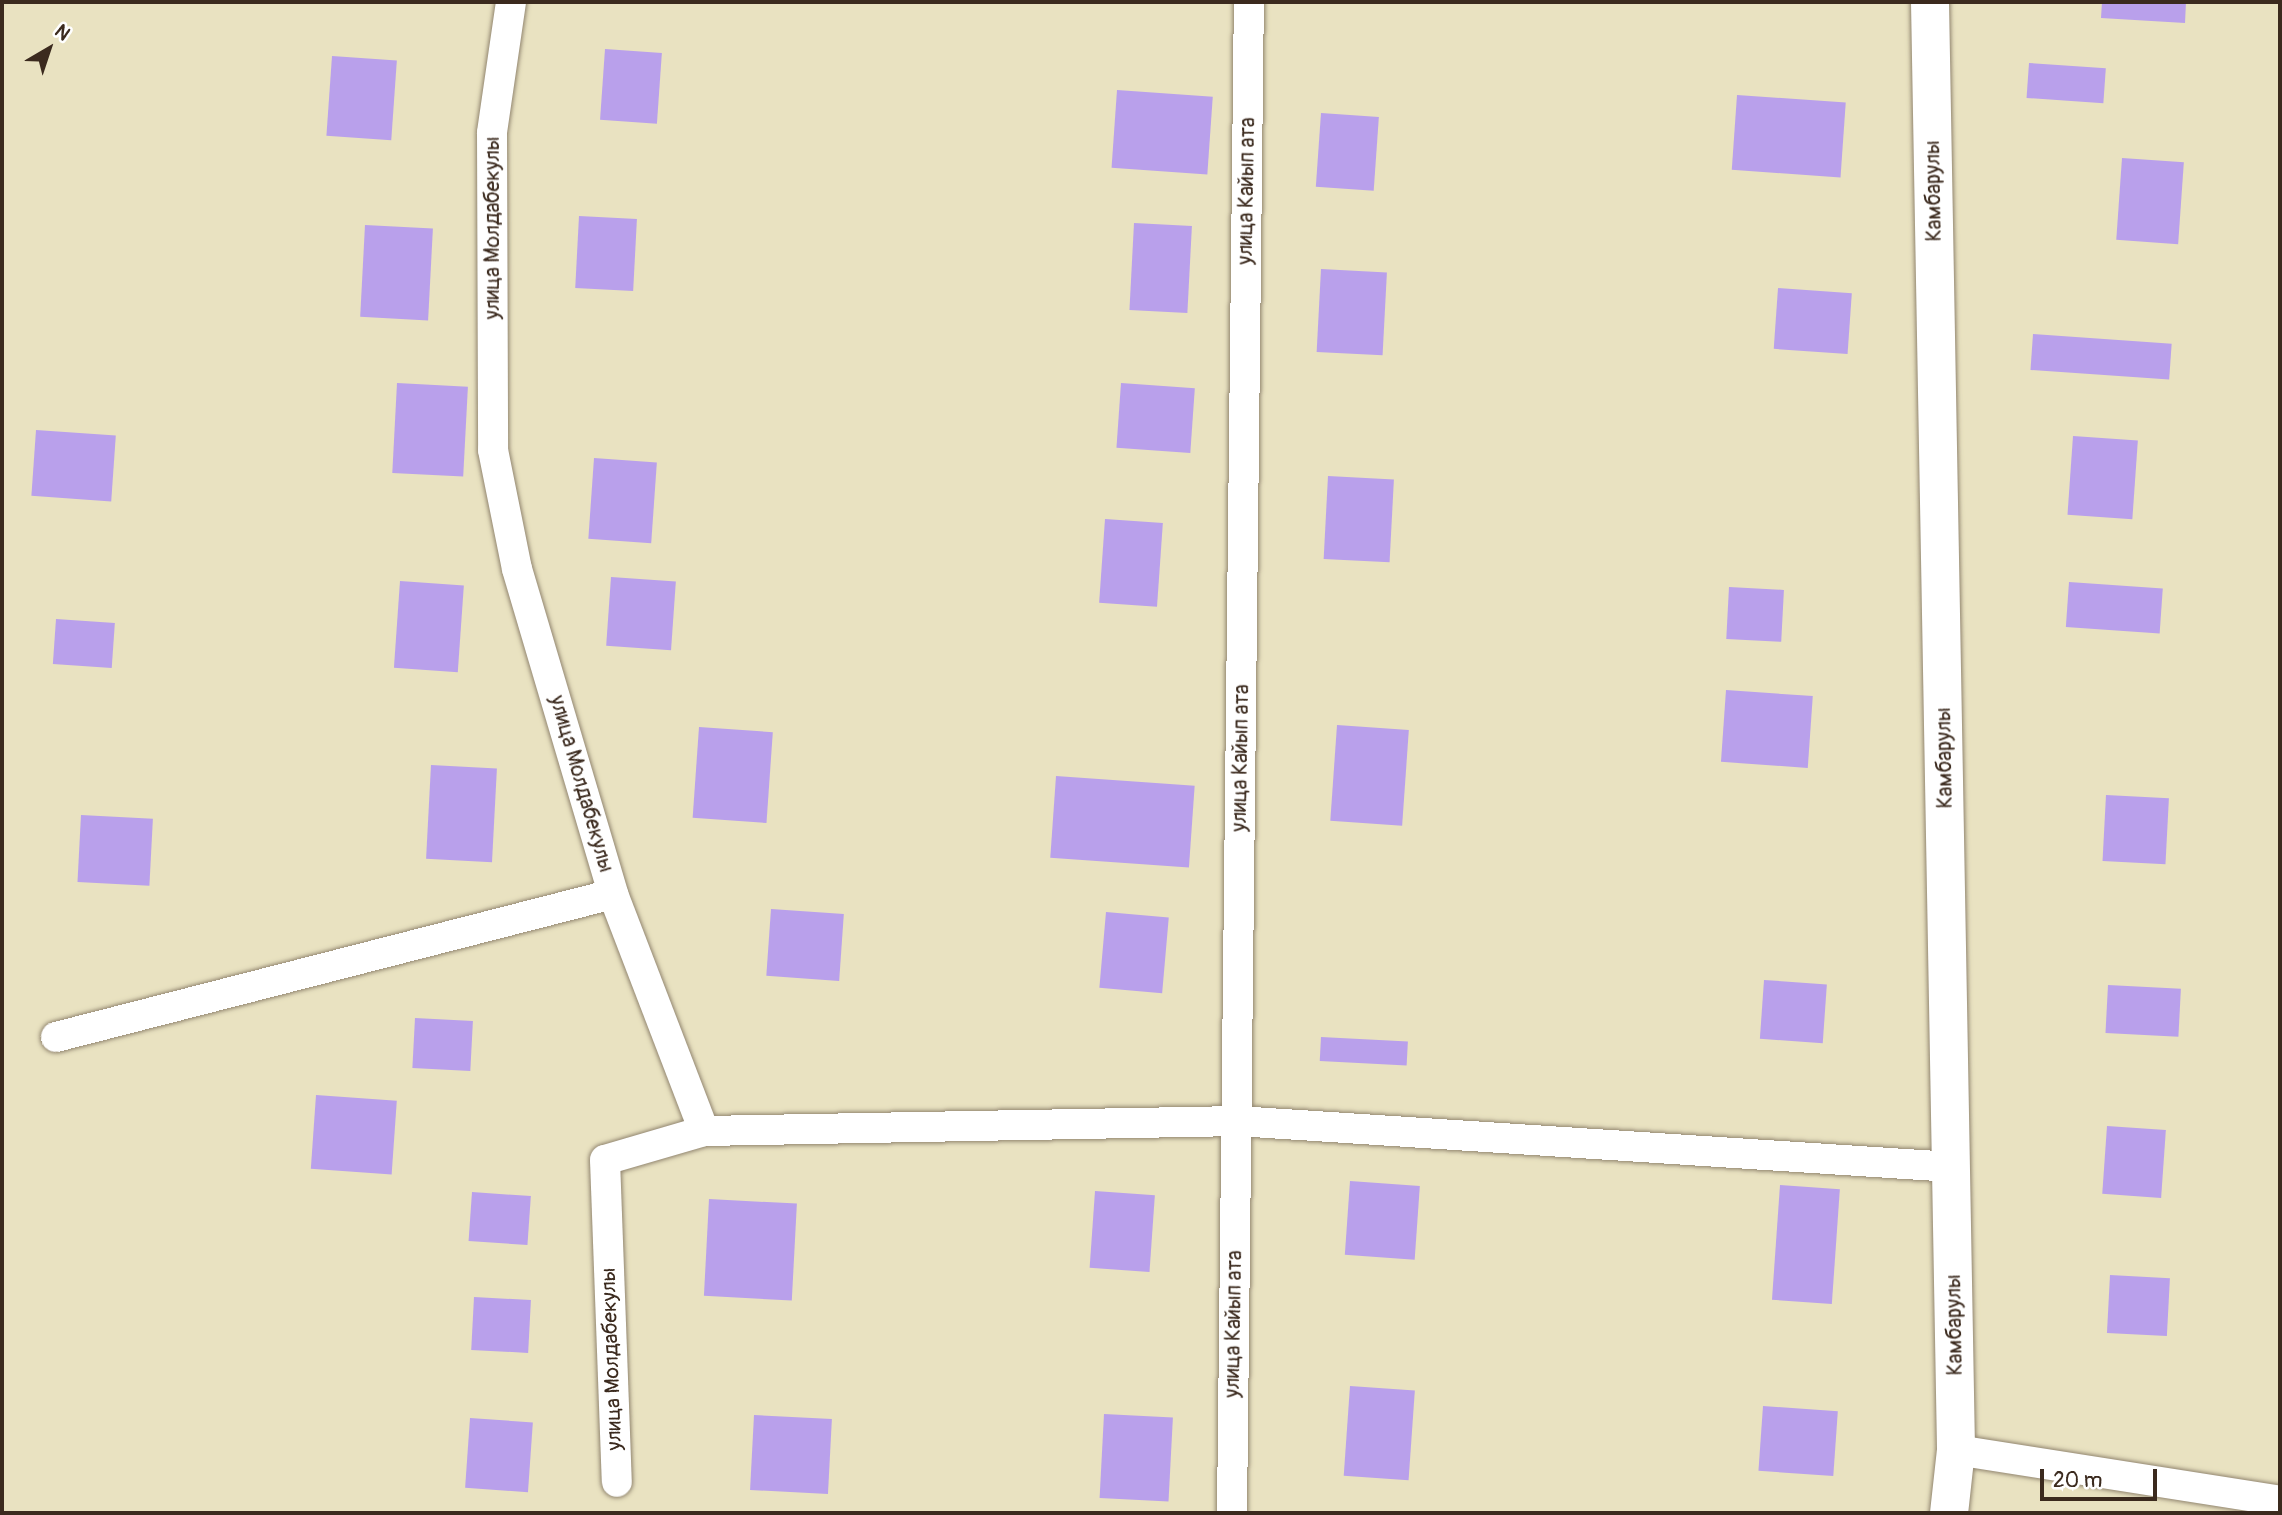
<!DOCTYPE html>
<html>
<head>
<meta charset="utf-8">
<style>
	body { margin:0 }
	#map { position:relative; width:2282px; height:1515px; overflow:hidden; background:#e9e2c1; font-family:Pangolin,sans-serif }
	div>[style] { position:absolute }
	.building>* { inset:0; background:#b9a0eb; transform-origin:0 0 }
	.roads { filter:drop-shadow(0 0 2px #928670) drop-shadow(0 0 2px #928670) }
	.street>* { height:30px; margin:-15px; padding:0 15px; transform-origin:15px; border-radius:15px; background:#fff }
	.secondary>* { height:38px; margin:-19px; padding:0 19px; transform-origin:19px; border-radius:19px; background:#fff }
	span { translate:-50% -50%; white-space:nowrap; text-align:center; line-height:1.15; -webkit-text-stroke:7px #fff; paint-order:stroke }
	.street-label { font-size:21px; color:#3b2a1e }
	.frame { position:absolute; inset:0; border:4px solid #3b2a1e; pointer-events:none }
	.north { position:absolute; left:14px; top:14px; width:70px; height:70px; -webkit-text-stroke:5px #fff; paint-order:stroke; rotate:39deg; font-size:19px; font-weight:700; line-height:28px; text-align:center; color:#3b2a1e }
	.north::after { content:''; display:block; margin:auto; width:24px; height:32px; background:#3b2a1e; clip-path:polygon(50% 0,100% 100%,50% 72%,0 100%) }
	.scale { position:absolute; left:2040px; top:1469px; width:117px; height:32px; box-sizing:border-box; border:4px solid #3b2a1e; border-top:0; padding-left:9px; font-size:21px; line-height:24px; white-space:nowrap; color:#3b2a1e; -webkit-text-stroke:5px #fff; paint-order:stroke }
</style>
</head>
<body>
<div id="map">
	<div class="building">
		<div style="clip-path:polygon(2102px 2px,2186px 2px,2185px 23px,2101px 18px)"></div>
		<div style="left:605px;top:49px;width:57px;height:71px;rotate:4deg"></div>
		<div style="left:332px;top:56px;width:65px;height:80px;rotate:4deg"></div>
		<div style="left:2029px;top:63px;width:77px;height:35px;rotate:4deg"></div>
		<div style="left:1117px;top:90px;width:96px;height:78px;rotate:4deg"></div>
		<div style="left:1737px;top:95px;width:109px;height:75px;rotate:4deg"></div>
		<div style="left:1321px;top:113px;width:58px;height:74px;rotate:4deg"></div>
		<div style="left:2122px;top:158px;width:62px;height:82px;rotate:4deg"></div>
		<div style="left:579px;top:216px;width:58px;height:72px;rotate:3deg"></div>
		<div style="left:1134px;top:223px;width:58px;height:87px;rotate:3deg"></div>
		<div style="left:365px;top:225px;width:68px;height:92px;rotate:3deg"></div>
		<div style="left:1321px;top:269px;width:66px;height:83px;rotate:3deg"></div>
		<div style="left:1778px;top:288px;width:74px;height:61px;rotate:4deg"></div>
		<div style="left:2033px;top:334px;width:139px;height:36px;rotate:4deg"></div>
		<div style="left:397px;top:383px;width:71px;height:90px;rotate:3deg"></div>
		<div style="left:1121px;top:383px;width:74px;height:65px;rotate:4deg"></div>
		<div style="left:36px;top:430px;width:80px;height:66px;rotate:4deg"></div>
		<div style="left:2073px;top:436px;width:65px;height:79px;rotate:4deg"></div>
		<div style="left:594px;top:458px;width:63px;height:81px;rotate:4deg"></div>
		<div style="left:1328px;top:476px;width:66px;height:83px;rotate:3deg"></div>
		<div style="left:1105px;top:519px;width:58px;height:84px;rotate:4deg"></div>
		<div style="left:611px;top:577px;width:65px;height:69px;rotate:4deg"></div>
		<div style="left:400px;top:581px;width:64px;height:87px;rotate:4deg"></div>
		<div style="left:2069px;top:582px;width:94px;height:45px;rotate:4deg"></div>
		<div style="left:1729px;top:587px;width:55px;height:52px;rotate:3deg"></div>
		<div style="left:56px;top:619px;width:59px;height:45px;rotate:4deg"></div>
		<div style="left:1726px;top:690px;width:87px;height:72px;rotate:4deg"></div>
		<div style="left:1337px;top:725px;width:72px;height:96px;rotate:4deg"></div>
		<div style="left:699px;top:727px;width:74px;height:91px;rotate:4deg"></div>
		<div style="left:431px;top:765px;width:66px;height:94px;rotate:3deg"></div>
		<div style="left:1056px;top:776px;width:139px;height:82px;rotate:4deg"></div>
		<div style="left:2106px;top:795px;width:63px;height:66px;rotate:3deg"></div>
		<div style="left:81px;top:815px;width:72px;height:67px;rotate:3deg"></div>
		<div style="left:771px;top:909px;width:73px;height:67px;rotate:4deg"></div>
		<div style="left:1106px;top:912px;width:63px;height:76px;rotate:5deg"></div>
		<div style="left:1764px;top:980px;width:63px;height:59px;rotate:4deg"></div>
		<div style="left:2108px;top:985px;width:73px;height:48px;rotate:3deg"></div>
		<div style="left:415px;top:1018px;width:58px;height:50px;rotate:3deg"></div>
		<div style="left:1321px;top:1037px;width:87px;height:24px;rotate:3deg"></div>
		<div style="left:316px;top:1095px;width:81px;height:74px;rotate:4deg"></div>
		<div style="left:2107px;top:1126px;width:59px;height:68px;rotate:4deg"></div>
		<div style="left:1350px;top:1181px;width:70px;height:74px;rotate:4deg"></div>
		<div style="left:1780px;top:1185px;width:60px;height:115px;rotate:4deg"></div>
		<div style="left:1095px;top:1191px;width:60px;height:77px;rotate:4deg"></div>
		<div style="left:472px;top:1192px;width:59px;height:49px;rotate:4deg"></div>
		<div style="left:709px;top:1199px;width:88px;height:97px;rotate:3deg"></div>
		<div style="left:2110px;top:1275px;width:60px;height:58px;rotate:3deg"></div>
		<div style="left:474px;top:1297px;width:57px;height:53px;rotate:3deg"></div>
		<div style="left:1350px;top:1386px;width:65px;height:90px;rotate:4deg"></div>
		<div style="left:1763px;top:1406px;width:75px;height:65px;rotate:4deg"></div>
		<div style="left:1104px;top:1414px;width:69px;height:84px;rotate:3deg"></div>
		<div style="left:754px;top:1415px;width:78px;height:75px;rotate:3deg"></div>
		<div style="left:470px;top:1418px;width:63px;height:70px;rotate:4deg"></div>
	</div>
	<div class="roads">
		<div class="street">
			<div style="left:511px;top:2px;width:132px;rotate:98.3deg"></div>
			<div style="left:492px;top:133px;width:317px;rotate:89.8deg"></div>
			<div style="left:493px;top:450px;width:121px;rotate:78.6deg"></div>
			<div style="left:517px;top:569px;width:339px;rotate:73.5deg"></div>
			<div style="left:613px;top:894px;width:254px;rotate:69deg"></div>
			<div style="left:704px;top:1131px;width:103px;rotate:163.7deg"></div>
			<div style="left:605px;top:1160px;width:322px;rotate:87.9deg"></div>
			<div style="left:56px;top:1037px;width:575px;rotate:-14.4deg"></div>
			<div style="left:704px;top:1131px;width:533px;rotate:-1.07deg"></div>
			<div style="left:1237px;top:1121px;width:717px;rotate:3.68deg"></div>
			<div style="left:1956px;top:1450px;width:328px;rotate:8.9deg"></div>
			<div style="left:1232px;top:1513px;width:1511px;rotate:-89.36deg"></div>
		</div>
		<div class="secondary">
			<div style="left:1930px;top:2px;width:1448px;rotate:88.97deg"></div>
			<div style="left:1956px;top:1450px;width:63px;rotate:96.3deg"></div>
		</div>
	</div>
	<div class="street-label">
		<span style="left:1247px;top:191px;rotate:-89deg">улица Кайып ата</span>
		<span style="left:1934px;top:191px;rotate:-91deg">Камбарулы</span>
		<span style="left:493px;top:228px;rotate:-90deg">улица Молдабекулы</span>
		<span style="left:1241px;top:758px;rotate:-89deg">улица Кайып ата</span>
		<span style="left:1945px;top:758px;rotate:-91deg">Камбарулы</span>
		<span style="left:581px;top:784px;rotate:74deg">улица Молдабекулы</span>
		<span style="left:1234px;top:1324px;rotate:-89deg">улица Кайып ата</span>
		<span style="left:1955px;top:1325px;rotate:-91deg">Камбарулы</span>
		<span style="left:612px;top:1359px;rotate:-92deg">улица Молдабекулы</span>
	</div>
	<div class="frame"></div>
	<div class="north">N</div>
	<div class="scale">20 m</div>
</div>
</body>
</html>
